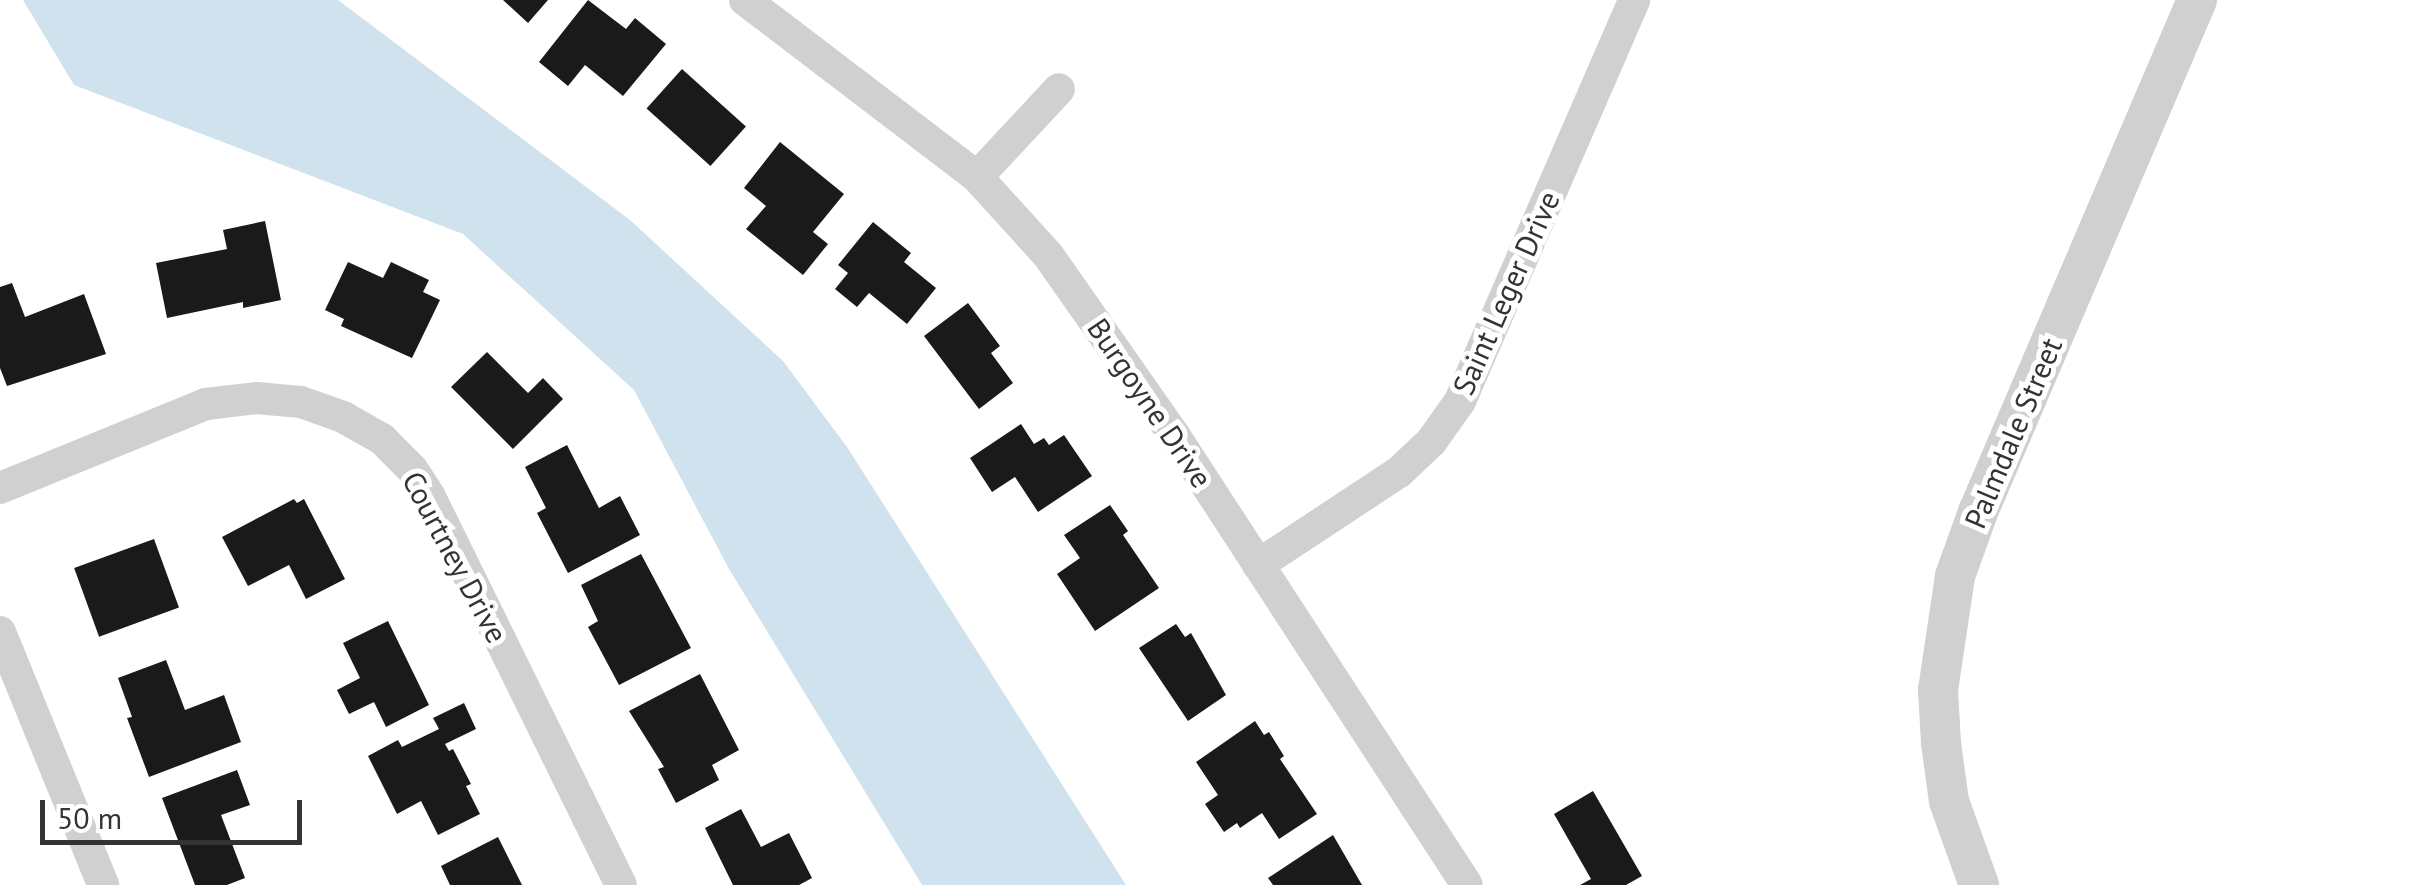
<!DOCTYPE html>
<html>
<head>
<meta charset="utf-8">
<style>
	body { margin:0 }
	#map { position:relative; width:2414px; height:885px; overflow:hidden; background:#fff; font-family:"PT Sans",sans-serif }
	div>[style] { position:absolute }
	.water>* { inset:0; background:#cfe2ee }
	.building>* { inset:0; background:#1a1a1a; transform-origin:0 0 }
	.minor>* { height:32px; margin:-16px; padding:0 16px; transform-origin:16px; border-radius:16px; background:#d0d0d0 }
	.tertiary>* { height:40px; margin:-20px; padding:0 20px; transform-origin:20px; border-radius:20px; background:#d0d0d0 }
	span { translate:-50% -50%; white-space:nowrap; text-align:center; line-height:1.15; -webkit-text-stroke:10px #fff; paint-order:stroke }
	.street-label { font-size:30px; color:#333 }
	.scale { position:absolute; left:40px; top:800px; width:262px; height:45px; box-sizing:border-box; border:5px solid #333; border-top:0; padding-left:12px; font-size:30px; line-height:35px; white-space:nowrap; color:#333; -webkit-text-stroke:8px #fff; paint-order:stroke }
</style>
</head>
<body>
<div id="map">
	<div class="water">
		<div style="clip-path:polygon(23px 0,338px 0,630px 220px,783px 361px,847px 447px,1126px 885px,922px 885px,729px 569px,634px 390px,463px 234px,74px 85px)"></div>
	</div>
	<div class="building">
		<div style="clip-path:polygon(503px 0,548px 0,528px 23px)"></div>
		<div style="clip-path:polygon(588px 0,626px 29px,635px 18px,666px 44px,623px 96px,585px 65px,568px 86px,539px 62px)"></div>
		<div style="left:682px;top:69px;width:86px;height:53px;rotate:42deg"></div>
		<div style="clip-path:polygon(780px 142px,844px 194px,813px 232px,828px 244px,803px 275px,746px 229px,766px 206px,744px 188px)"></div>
		<div style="clip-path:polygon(265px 221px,281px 300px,243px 308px,243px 302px,167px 318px,156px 263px,227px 249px,223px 230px)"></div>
		<div style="clip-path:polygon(873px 222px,911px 253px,904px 262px,936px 288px,907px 324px,869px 293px,857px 307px,835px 289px,848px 273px,838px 265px)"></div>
		<div style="clip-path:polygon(348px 262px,383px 278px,391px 262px,429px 280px,423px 292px,440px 300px,412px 358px,341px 326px,344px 319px,325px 310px)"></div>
		<div style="clip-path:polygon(12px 283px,25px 317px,84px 294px,106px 354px,7px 386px,0 368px,0 287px)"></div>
		<div style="clip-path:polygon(968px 303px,1000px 346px,991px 353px,1013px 383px,979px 409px,924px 336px)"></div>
		<div style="clip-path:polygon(487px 352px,528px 393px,543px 378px,563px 399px,513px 449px,451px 387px)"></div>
		<div style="clip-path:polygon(1021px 424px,1034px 444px,1044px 438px,1049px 445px,1064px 435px,1092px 476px,1038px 512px,1015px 477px,992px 492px,970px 458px)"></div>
		<div style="clip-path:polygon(567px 445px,599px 508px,620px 496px,640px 535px,568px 573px,537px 513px,546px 508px,525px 467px)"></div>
		<div style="clip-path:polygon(294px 499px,297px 503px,304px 499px,345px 579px,306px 599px,289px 565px,248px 586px,222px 537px)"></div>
		<div style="clip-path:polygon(1110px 505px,1128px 531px,1123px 535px,1159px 588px,1095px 631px,1057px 574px,1080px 558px,1064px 535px)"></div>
		<div style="left:154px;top:539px;width:73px;height:85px;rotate:70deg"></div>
		<div style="clip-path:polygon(641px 554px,691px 648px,619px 685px,588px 627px,598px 621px,581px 585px)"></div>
		<div style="clip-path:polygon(388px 621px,429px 705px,386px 727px,374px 702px,349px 714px,337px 690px,360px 678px,343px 643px)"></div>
		<div style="clip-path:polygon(1176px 624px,1185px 637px,1191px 633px,1226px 695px,1188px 721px,1139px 648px)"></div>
		<div style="clip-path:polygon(166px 660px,185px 710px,224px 695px,241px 742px,149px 777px,127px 718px,132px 717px,118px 678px)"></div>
		<div style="clip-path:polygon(700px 674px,739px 750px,712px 765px,719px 780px,676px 803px,658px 769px,664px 767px,629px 711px)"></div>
		<div style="clip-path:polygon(464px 703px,476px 729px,445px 744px,449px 751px,453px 749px,471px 784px,466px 786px,480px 814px,438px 835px,421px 801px,397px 814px,368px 756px,398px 740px,402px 747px,439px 729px,433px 718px)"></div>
		<div style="clip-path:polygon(1255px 721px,1264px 735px,1269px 732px,1284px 756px,1280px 759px,1317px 814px,1279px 839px,1262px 813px,1240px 828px,1237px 823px,1224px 832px,1205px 804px,1218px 795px,1196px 762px)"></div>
		<div style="clip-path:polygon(237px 770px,250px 805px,221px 815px,245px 878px,227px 885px,195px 885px,162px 798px)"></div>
		<div style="clip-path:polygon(1593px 791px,1642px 876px,1626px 885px,1580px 885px,1591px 879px,1554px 814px)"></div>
		<div style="clip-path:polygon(741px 809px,761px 847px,789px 833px,812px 878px,799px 885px,733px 885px,705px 828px)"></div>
		<div style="clip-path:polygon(1333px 835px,1362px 885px,1273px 885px,1268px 878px)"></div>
		<div style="clip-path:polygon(498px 837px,522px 885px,450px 885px,441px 866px)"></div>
	</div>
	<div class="minor">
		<div style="left:745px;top:0;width:292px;rotate:37.3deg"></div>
		<div style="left:977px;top:177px;width:105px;rotate:47.7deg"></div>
		<div style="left:1048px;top:255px;width:223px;rotate:55deg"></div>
		<div style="left:1176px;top:438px;width:533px;rotate:56.94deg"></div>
		<div style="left:977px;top:177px;width:120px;rotate:-47deg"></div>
		<div style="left:0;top:488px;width:222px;rotate:-22.2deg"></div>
		<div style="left:206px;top:404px;width:50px;rotate:-6.8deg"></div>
		<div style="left:256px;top:398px;width:45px;rotate:5.1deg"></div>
		<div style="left:301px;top:402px;width:45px;rotate:19.7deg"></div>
		<div style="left:343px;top:417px;width:45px;rotate:29.4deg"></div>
		<div style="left:382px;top:439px;width:42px;rotate:45deg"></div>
		<div style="left:412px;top:469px;width:33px;rotate:57deg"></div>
		<div style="left:430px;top:497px;width:432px;rotate:63.8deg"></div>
		<div style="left:1258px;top:565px;width:169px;rotate:-33.4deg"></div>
		<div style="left:1399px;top:472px;width:44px;rotate:-43.2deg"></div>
		<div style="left:1431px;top:442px;width:50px;rotate:-54.7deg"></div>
		<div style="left:1460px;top:401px;width:437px;rotate:-66.5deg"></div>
		<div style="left:0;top:632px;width:273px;rotate:67.8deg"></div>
	</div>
	<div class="tertiary">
		<div style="left:1979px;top:885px;width:89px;rotate:-109.7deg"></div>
		<div style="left:1949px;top:801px;width:59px;rotate:-97.9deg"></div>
		<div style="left:1941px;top:743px;width:53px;rotate:-93.2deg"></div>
		<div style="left:1938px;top:690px;width:115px;rotate:-81.5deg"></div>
		<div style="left:1955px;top:576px;width:68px;rotate:-70.2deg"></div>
		<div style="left:1978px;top:512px;width:557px;rotate:-66.84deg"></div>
	</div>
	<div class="street-label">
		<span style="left:1506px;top:293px;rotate:-66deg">Saint Leger Drive</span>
		<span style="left:1150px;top:403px;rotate:56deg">Burgoyne Drive</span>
		<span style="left:2013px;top:433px;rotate:-67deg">Palmdale Street</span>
		<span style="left:455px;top:557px;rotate:62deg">Courtney Drive</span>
	</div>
	<div class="scale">50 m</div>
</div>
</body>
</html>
